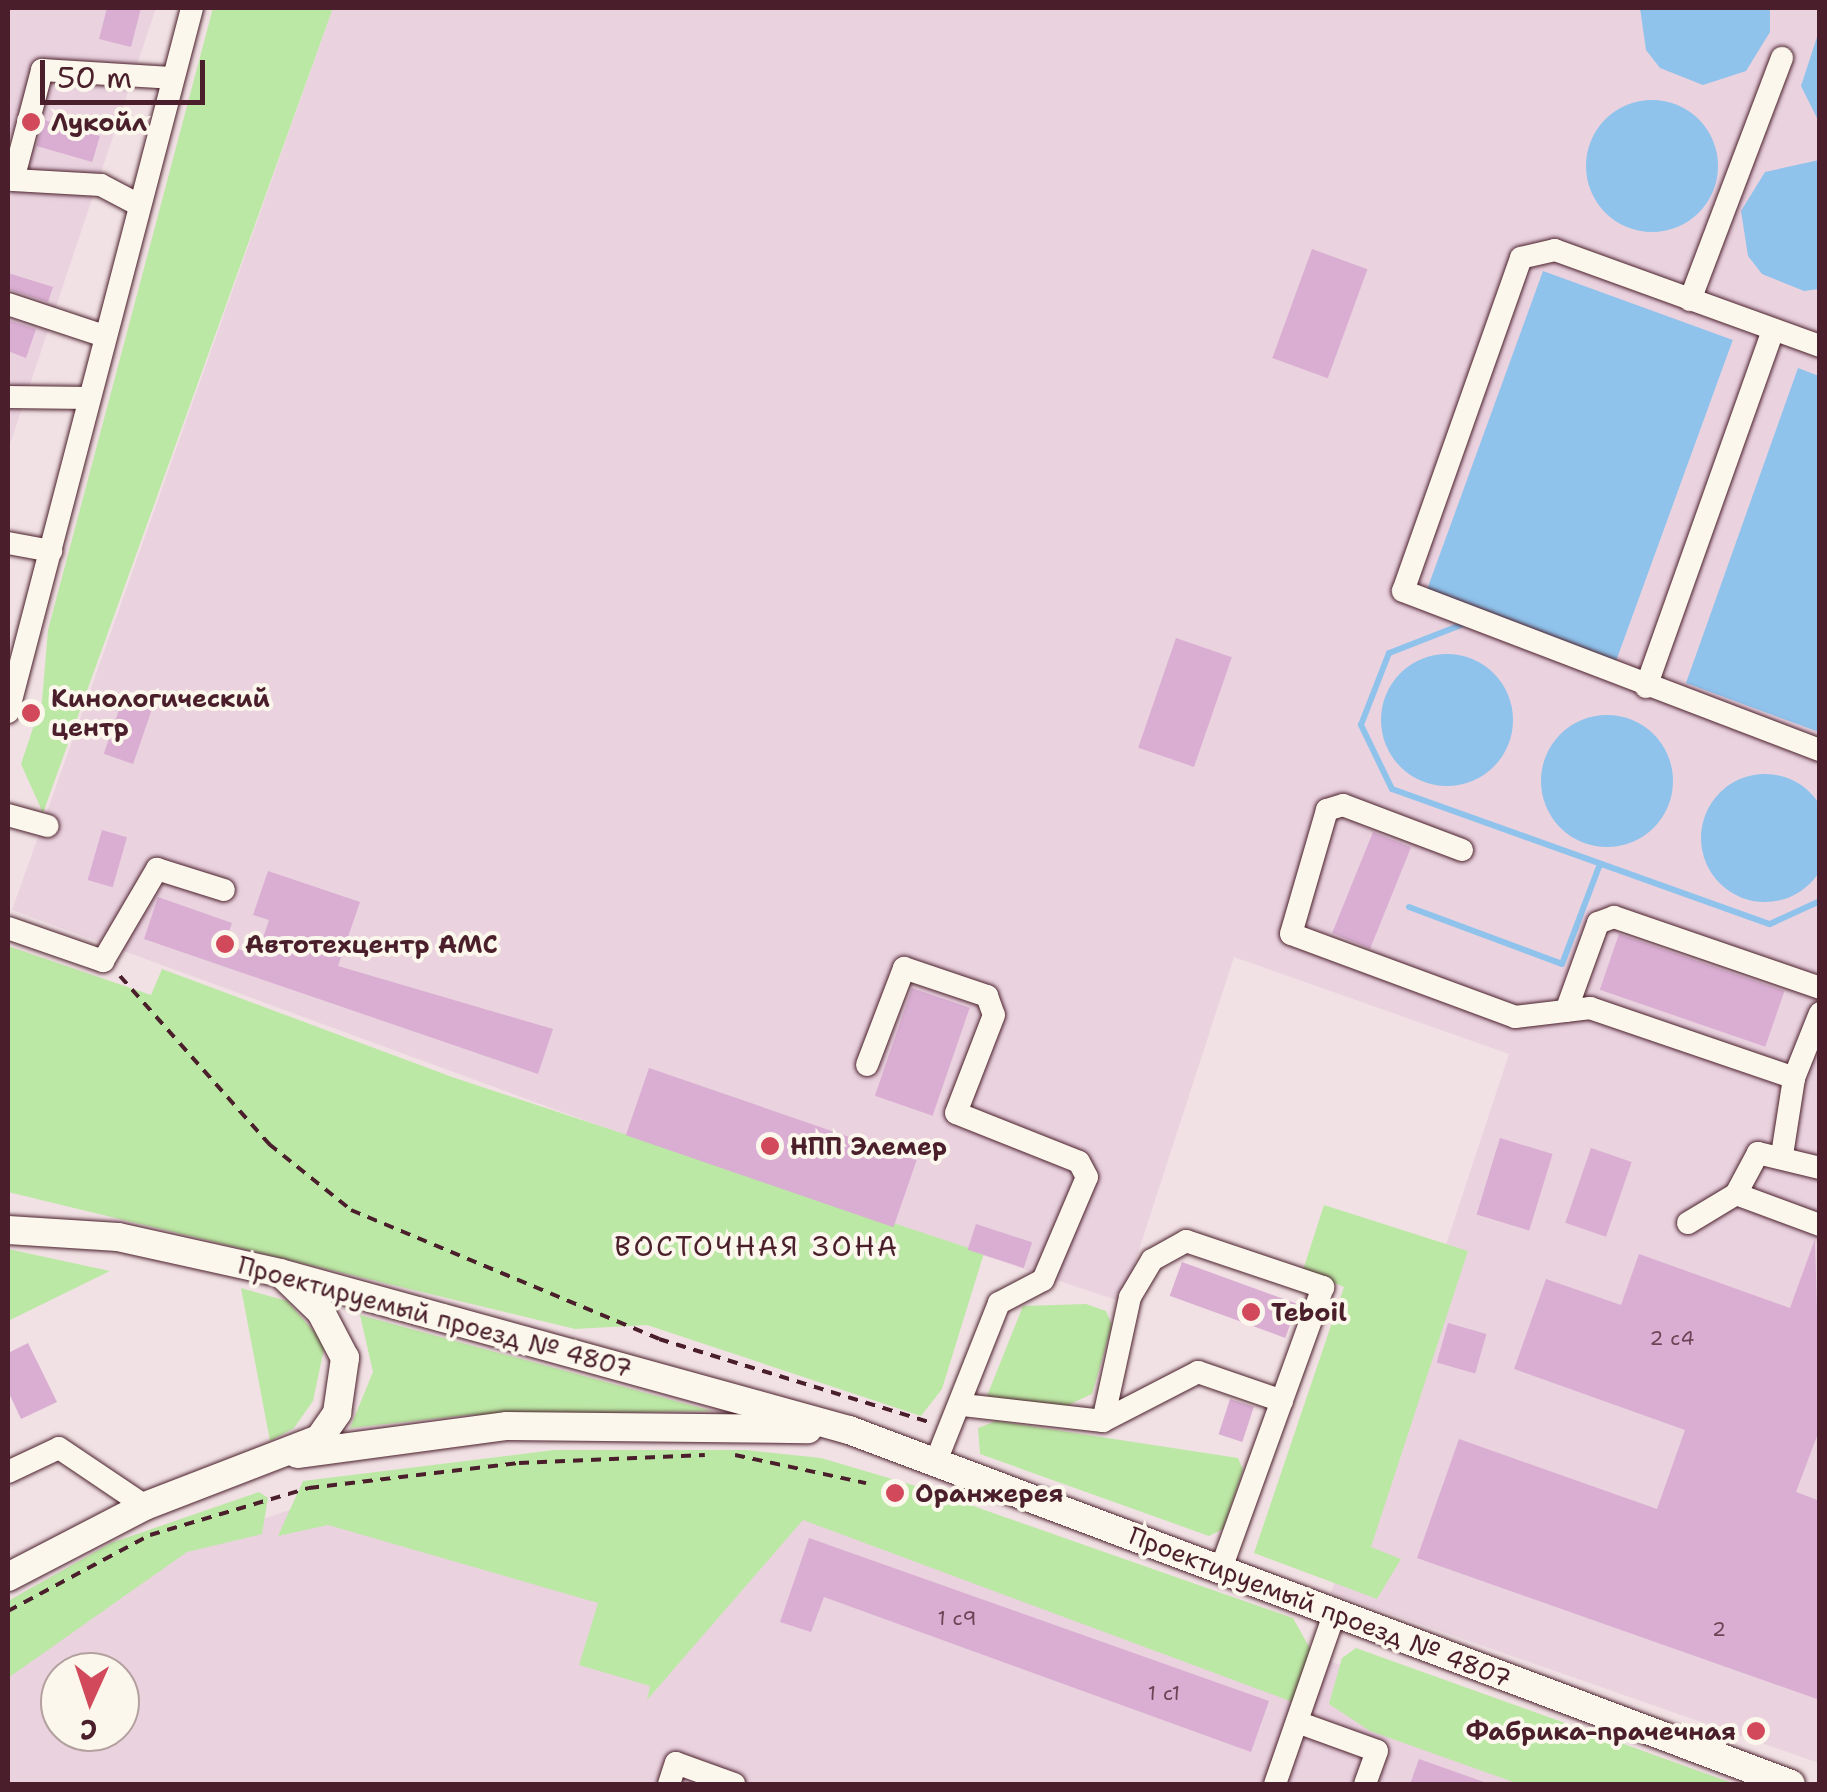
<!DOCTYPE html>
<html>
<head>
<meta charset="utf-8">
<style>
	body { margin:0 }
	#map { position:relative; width:1827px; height:1792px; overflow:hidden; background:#f1e1e4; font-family:"Shantell Sans",sans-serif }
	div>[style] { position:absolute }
	.built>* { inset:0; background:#ead2df }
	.green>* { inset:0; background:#bce8a5 }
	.water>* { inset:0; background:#8fc3ec; transform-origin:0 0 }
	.round { border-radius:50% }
	.stream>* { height:6px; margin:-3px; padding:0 3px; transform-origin:3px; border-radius:3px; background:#8fc3ec }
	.building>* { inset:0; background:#d9aed2; transform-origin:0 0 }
	.path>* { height:4px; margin-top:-2px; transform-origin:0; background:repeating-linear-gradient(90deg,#4a1f2b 0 10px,transparent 0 18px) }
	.roads { filter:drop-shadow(0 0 2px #4a1f2b) drop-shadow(0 0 2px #4a1f2b) }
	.minor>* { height:22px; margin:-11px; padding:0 11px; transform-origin:11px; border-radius:11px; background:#fbf7ec }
	.major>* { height:28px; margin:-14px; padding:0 14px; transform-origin:14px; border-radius:14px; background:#fbf7ec }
	.dots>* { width:28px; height:28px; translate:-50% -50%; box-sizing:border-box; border:5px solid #fbf7ec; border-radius:50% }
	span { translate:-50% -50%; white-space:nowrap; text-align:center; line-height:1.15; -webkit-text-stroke:8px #fbf7ec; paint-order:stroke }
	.number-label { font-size:20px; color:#6e4355 }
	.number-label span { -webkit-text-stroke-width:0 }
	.poi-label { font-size:25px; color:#4a1f2b; font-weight:700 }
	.left { translate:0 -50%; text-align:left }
	.right { translate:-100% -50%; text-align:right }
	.street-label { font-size:25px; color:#4a1f2b }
	.neighbourhood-label { font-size:28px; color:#4a1f2b; letter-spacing:2.5px }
	.frame { position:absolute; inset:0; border:10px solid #4a1f2b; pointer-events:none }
	.north { position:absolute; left:40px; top:1652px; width:100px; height:100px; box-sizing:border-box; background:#fbf7ec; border:2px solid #b4a19f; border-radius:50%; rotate:183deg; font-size:28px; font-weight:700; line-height:40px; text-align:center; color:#4a1f2b }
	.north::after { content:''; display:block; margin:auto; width:35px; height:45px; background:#d1495b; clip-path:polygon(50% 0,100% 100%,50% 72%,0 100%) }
	.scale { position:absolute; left:40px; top:60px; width:165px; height:45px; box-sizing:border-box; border:5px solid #4a1f2b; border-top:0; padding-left:12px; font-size:30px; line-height:35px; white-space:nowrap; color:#4a1f2b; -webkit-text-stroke:8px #fbf7ec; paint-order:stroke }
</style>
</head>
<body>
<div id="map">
	<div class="built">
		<div style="clip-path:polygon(8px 8px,156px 8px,8px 450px)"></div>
		<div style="clip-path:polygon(333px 8px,1819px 8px,1819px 1763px,1331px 1593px,1509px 1054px,1234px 957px,1122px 1302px,622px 1134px,12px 910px)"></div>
		<div style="clip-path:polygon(evenodd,702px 1493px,950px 1532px,1689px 1784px,8px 1784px,8px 1618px,36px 1598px,335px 1494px,702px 1493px,60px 1672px,120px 1672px,120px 1732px,60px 1732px,60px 1672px)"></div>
	</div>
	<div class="green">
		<div style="clip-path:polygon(213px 8px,333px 8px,43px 813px,21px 764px,42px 701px,48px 630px)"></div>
		<div style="clip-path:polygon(8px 946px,151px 995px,162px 969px,452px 1077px,984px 1253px,942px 1389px,921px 1416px,647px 1325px,575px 1329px,8px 1192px)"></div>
		<div style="clip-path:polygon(1324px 1205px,1468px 1251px,1371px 1547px,1401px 1559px,1377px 1599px,1254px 1553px,1344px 1287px,1303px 1270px)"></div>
		<div style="clip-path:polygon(8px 1249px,110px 1271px,8px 1321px)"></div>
		<div style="clip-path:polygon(241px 1288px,287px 1301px,325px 1344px,313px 1401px,294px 1428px,270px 1441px)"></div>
		<div style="clip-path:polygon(1086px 1304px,1106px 1311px,1112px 1325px,1092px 1394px,1062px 1408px,987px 1396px,1023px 1306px)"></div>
		<div style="clip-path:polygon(360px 1315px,712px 1411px,468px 1415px,350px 1428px,373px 1372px)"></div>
		<div style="clip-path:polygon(996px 1421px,1238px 1458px,1243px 1470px,1223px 1529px,1209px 1536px,980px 1454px,978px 1428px)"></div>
		<div style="clip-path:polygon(554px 1450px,746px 1450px,821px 1458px,916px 1486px,1293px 1618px,1312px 1652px,1298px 1704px,803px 1520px,647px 1700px,650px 1686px,579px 1665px,598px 1603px,328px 1525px,278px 1536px,303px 1481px)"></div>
		<div style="clip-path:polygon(259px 1492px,268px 1498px,262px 1534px,187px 1552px,8px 1678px,8px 1601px,111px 1543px)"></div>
		<div style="clip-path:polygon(1356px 1648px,1735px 1784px,1519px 1784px,1370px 1731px,1329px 1704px,1342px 1658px)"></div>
	</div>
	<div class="water">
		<div style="clip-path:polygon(1640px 8px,1770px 8px,1770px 32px,1746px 71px,1703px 85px,1660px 68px,1646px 50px)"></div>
		<div style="clip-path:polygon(1819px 31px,1819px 122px,1801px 86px)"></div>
		<div class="round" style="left:1586px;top:100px;width:132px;height:132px"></div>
		<div style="clip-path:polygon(1819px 160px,1819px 289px,1804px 291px,1762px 274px,1748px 256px,1741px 211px,1765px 172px)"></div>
		<div style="left:1543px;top:271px;width:202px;height:343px;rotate:20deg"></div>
		<div style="clip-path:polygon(1798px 368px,1819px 376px,1819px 732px,1686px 683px)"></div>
		<div class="round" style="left:1381px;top:654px;width:132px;height:132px"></div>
		<div class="round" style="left:1541px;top:715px;width:132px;height:132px"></div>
		<div class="round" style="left:1701px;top:774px;width:128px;height:128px"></div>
	</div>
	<div class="stream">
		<div style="left:1461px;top:625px;width:77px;rotate:158.7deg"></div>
		<div style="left:1389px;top:653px;width:77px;rotate:111.3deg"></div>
		<div style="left:1361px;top:725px;width:71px;rotate:64.2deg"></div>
		<div style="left:1392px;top:789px;width:401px;rotate:19.7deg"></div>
		<div style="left:1770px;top:924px;width:55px;rotate:-24.7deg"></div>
		<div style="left:1409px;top:907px;width:163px;rotate:20.4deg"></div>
		<div style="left:1562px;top:964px;width:107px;rotate:-69.2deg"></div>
	</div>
	<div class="building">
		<div style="clip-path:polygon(107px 8px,141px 8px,131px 47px,99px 39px)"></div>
		<div style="left:44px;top:120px;width:58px;height:27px;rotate:16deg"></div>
		<div style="left:1312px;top:249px;width:59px;height:116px;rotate:20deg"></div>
		<div style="clip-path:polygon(8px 273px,53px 287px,48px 302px,8px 289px)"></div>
		<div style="clip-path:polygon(8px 320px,36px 329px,26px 358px,8px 351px)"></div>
		<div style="left:1176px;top:638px;width:59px;height:116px;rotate:19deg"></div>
		<div style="left:123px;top:698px;width:31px;height:59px;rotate:19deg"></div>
		<div style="left:102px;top:830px;width:26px;height:52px;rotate:16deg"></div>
		<div style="left:1373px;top:832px;width:41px;height:109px;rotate:22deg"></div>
		<div style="clip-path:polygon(268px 871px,360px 902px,338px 966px,553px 1029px,538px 1074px,144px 939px,158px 897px,232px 923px,225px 944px,257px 956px,269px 920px,253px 915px)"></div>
		<div style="left:1619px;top:934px;width:175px;height:59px;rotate:19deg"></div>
		<div style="left:912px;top:988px;width:61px;height:114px;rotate:19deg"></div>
		<div style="left:649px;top:1068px;width:283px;height:71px;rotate:19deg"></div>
		<div style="left:1500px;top:1138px;width:55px;height:80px;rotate:17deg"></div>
		<div style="left:1591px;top:1148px;width:43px;height:79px;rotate:19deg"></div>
		<div style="left:976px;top:1224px;width:59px;height:27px;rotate:18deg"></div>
		<div style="clip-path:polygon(1815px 1239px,1820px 1428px,1796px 1492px,1820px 1501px,1820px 1700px,1417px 1558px,1459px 1439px,1657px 1509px,1685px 1430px,1514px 1369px,1546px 1279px,1621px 1305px,1639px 1254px,1790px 1308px)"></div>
		<div style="left:1182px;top:1262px;width:123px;height:36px;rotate:20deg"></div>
		<div style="left:1448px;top:1323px;width:40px;height:41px;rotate:16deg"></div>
		<div style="clip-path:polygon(28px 1343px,57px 1402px,21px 1419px,8px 1391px,8px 1353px)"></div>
		<div style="left:1230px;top:1399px;width:25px;height:37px;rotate:18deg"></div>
		<div style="clip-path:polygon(809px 1538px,1269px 1701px,1251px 1752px,824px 1597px,811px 1632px,780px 1622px)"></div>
		<div style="clip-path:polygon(1419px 1759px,1484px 1782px,1484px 1784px,1410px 1784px)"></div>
	</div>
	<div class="path">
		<div style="left:120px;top:976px;width:225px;rotate:48.4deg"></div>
		<div style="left:269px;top:1144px;width:105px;rotate:38.8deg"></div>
		<div style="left:351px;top:1210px;width:334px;rotate:22.7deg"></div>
		<div style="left:659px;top:1339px;width:282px;rotate:17.1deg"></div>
		<div style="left:735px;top:1455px;width:134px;rotate:12.1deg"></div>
		<div style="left:8px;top:1611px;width:161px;rotate:-28.2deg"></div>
		<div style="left:150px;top:1535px;width:166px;rotate:-16.5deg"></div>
		<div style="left:309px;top:1488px;width:211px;rotate:-6.8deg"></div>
		<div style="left:519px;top:1463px;width:186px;rotate:-2.5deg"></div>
	</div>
	<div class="roads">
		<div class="minor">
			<div style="left:139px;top:205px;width:43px;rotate:-152.2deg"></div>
			<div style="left:101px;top:185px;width:88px;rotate:-176.7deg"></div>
			<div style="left:13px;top:180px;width:114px;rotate:-75.2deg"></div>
			<div style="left:42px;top:70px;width:129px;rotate:3.5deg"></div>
			<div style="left:1690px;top:300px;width:259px;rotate:-69.2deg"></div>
			<div style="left:8px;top:304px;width:101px;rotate:18.4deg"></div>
			<div style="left:1820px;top:346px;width:282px;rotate:-160.1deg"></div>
			<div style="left:1555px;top:250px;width:35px;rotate:167deg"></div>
			<div style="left:1521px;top:258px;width:353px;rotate:109.5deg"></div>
			<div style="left:1403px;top:591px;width:446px;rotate:20.9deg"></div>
			<div style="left:8px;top:397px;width:81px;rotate:0.7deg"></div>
			<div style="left:8px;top:543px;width:44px;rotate:10.5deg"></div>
			<div style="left:1646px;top:687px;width:378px;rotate:-70.4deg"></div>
			<div style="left:8px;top:712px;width:728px;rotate:-75.35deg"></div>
			<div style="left:8px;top:815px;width:41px;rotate:15.4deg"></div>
			<div style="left:1462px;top:850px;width:127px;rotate:-159.3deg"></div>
			<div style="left:1343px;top:805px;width:17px;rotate:163deg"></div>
			<div style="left:1327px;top:810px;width:129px;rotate:106.2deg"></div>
			<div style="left:1291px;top:934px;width:239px;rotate:20.3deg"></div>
			<div style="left:1515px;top:1017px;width:76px;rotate:-6.8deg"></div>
			<div style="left:1590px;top:1008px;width:216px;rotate:18.9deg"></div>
			<div style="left:8px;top:928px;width:101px;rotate:19.2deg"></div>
			<div style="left:103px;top:961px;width:107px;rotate:-59.6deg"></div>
			<div style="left:157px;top:869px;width:70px;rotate:17.4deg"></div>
			<div style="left:1566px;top:1011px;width:94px;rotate:-70deg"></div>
			<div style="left:1598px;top:923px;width:17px;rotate:-21deg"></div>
			<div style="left:1614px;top:917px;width:218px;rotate:19deg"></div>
			<div style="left:867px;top:1065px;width:104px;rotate:-69.1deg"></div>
			<div style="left:904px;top:968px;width:88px;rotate:18.6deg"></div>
			<div style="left:987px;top:996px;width:20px;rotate:70deg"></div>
			<div style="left:994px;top:1015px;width:105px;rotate:111.2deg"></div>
			<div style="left:956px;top:1113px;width:132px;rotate:21.7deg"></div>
			<div style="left:1079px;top:1162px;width:17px;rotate:62deg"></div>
			<div style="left:1087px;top:1177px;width:112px;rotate:113.1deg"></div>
			<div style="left:1043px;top:1280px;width:50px;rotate:152.4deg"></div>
			<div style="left:999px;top:1303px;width:170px;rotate:111.7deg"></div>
			<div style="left:1782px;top:1155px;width:78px;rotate:-81.1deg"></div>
			<div style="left:1794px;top:1078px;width:70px;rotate:-68.2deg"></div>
			<div style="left:1820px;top:1168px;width:64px;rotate:-166.4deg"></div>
			<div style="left:1758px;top:1153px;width:47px;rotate:118.2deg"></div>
			<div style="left:1736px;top:1194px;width:90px;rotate:20.3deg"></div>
			<div style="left:1688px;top:1223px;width:56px;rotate:-31.1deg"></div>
			<div style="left:963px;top:1405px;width:141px;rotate:6.5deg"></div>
			<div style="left:1103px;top:1421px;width:127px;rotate:-77.7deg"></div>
			<div style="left:1130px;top:1297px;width:43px;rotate:-59.3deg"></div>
			<div style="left:1152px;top:1260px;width:39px;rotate:-29deg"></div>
			<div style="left:1186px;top:1241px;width:145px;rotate:18.6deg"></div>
			<div style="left:1323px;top:1287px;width:300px;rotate:109.9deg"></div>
			<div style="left:1103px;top:1421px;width:107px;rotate:-27.3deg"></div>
			<div style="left:1198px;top:1372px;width:89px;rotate:19deg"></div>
			<div style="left:8px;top:1472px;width:56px;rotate:-25.2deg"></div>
			<div style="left:59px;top:1448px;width:104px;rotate:34deg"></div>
			<div style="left:1297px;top:1722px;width:85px;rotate:19.9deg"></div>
			<div style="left:1377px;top:1751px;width:35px;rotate:110deg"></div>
			<div style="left:669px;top:1784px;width:22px;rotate:-72deg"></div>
			<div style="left:676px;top:1763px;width:62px;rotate:19.9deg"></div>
			<div style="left:1275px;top:1784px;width:182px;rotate:-70.8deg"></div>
		</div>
		<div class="major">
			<div style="left:8px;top:1230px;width:110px;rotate:3.6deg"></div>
			<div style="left:118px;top:1237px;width:166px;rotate:12.5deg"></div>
			<div style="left:280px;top:1273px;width:590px;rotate:15.43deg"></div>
			<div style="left:849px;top:1430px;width:1006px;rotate:20.6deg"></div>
			<div style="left:297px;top:1454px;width:212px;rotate:-7.6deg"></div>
			<div style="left:507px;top:1426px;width:301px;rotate:0.6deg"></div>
			<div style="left:8px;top:1577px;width:154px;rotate:-27.4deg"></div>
			<div style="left:145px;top:1506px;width:186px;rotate:-21.1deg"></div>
			<div style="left:319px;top:1439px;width:32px;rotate:-55deg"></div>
			<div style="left:337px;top:1413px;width:56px;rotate:-81.7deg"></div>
			<div style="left:345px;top:1358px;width:52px;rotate:-117.6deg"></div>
			<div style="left:321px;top:1312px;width:50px;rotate:-135.8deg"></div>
		</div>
	</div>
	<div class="dots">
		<div style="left:31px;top:122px;background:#d1495b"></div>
		<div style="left:31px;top:713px;background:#d1495b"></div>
		<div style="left:225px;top:944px;background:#d1495b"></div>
		<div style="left:770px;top:1146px;background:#d1495b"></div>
		<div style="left:1251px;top:1312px;background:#d1495b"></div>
		<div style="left:895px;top:1493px;background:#d1495b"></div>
		<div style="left:1756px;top:1731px;background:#d1495b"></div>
	</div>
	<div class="number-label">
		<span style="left:1672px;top:1338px">2 с4</span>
		<span style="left:957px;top:1618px">1 с9</span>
		<span style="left:1719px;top:1629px">2</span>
		<span style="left:1164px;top:1693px">1 с1</span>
	</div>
	<div class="poi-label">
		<span class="left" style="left:51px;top:122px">Лукойл</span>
		<span class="left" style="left:51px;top:713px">Кинологический<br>центр</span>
		<span class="left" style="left:245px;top:944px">Автотехцентр АМС</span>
		<span class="left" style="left:790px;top:1146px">НПП Элемер</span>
		<span class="left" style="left:1271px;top:1312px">Teboil</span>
		<span class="left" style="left:915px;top:1493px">Оранжерея</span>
		<span class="right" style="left:1736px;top:1731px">Фабрика-прачечная</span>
	</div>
	<div class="street-label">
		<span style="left:435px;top:1317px;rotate:15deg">Проектируемый проезд № 4807</span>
		<span style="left:1320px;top:1607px;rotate:21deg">Проектируемый проезд № 4807</span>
	</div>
	<div class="neighbourhood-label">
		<span style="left:757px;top:1246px">ВОСТОЧНАЯ ЗОНА</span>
	</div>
	<div class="frame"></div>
	<div class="north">С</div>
	<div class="scale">50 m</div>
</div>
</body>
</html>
